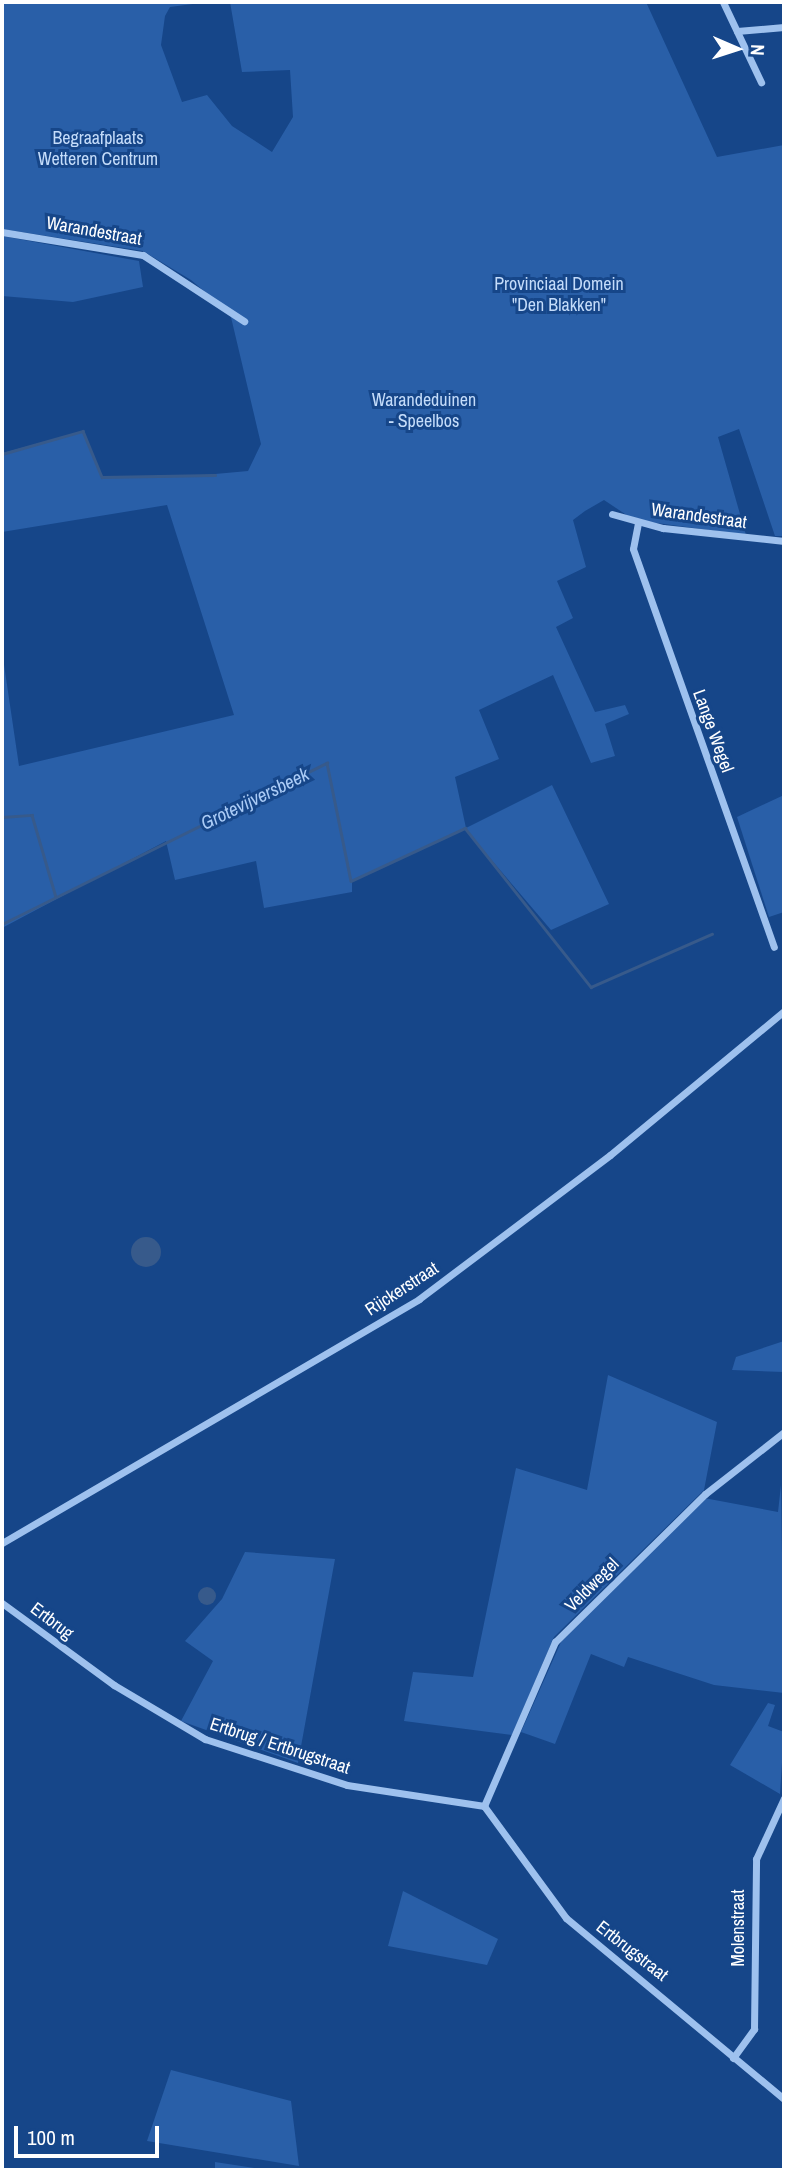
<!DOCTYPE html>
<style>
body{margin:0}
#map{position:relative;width:786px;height:2172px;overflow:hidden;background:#164689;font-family:"Archivo Narrow",sans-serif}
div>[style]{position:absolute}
.green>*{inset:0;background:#295fa8}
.water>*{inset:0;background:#375a8b}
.round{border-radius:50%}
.stream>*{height:2.5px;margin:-1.25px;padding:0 1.25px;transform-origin:1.25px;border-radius:1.25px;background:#375a8b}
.minor>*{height:7px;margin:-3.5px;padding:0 3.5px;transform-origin:3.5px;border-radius:3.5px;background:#9ec1ee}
span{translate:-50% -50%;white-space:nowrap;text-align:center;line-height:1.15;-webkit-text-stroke:6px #164689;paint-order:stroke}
.park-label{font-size:18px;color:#c4dcfa}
.street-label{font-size:18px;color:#fff}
.water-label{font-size:19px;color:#aacbf6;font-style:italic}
.frame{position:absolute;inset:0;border:4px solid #fff;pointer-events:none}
.north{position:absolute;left:702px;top:14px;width:70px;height:70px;-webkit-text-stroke:5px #164689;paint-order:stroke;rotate:93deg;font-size:19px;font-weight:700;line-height:28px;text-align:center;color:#fff}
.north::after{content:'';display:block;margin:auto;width:24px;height:32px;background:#fff;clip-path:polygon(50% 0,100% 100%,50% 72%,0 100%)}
.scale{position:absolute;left:14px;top:2126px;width:145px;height:32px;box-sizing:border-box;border:4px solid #fff;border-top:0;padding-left:9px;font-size:21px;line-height:24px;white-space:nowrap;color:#fff;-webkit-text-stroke:5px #164689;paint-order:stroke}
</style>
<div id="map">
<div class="green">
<div style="clip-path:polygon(2px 2px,208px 2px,170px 7px,165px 16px,161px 45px,182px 102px,207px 95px,232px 126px,272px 152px,293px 117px,290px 70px,242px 72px,230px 2px,646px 2px,717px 157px,784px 145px,784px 536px,775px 536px,739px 429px,718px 437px,746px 535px,634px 520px,604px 500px,585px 511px,573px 520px,586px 567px,557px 581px,573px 618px,556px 627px,595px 712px,625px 705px,629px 714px,605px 724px,615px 756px,591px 763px,553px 675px,479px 710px,499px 759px,455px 777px,466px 828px,552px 785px,609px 904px,551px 930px,465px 829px,352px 881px,352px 892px,264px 908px,256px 861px,175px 880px,166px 841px,2px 928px,2px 651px,19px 766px,234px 715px,167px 505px,2px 532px,2px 447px,3px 453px,83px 431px,102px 477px,182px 477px,248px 471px,261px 444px,230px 313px,191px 280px,143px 251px,2px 229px)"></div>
<div style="clip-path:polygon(2px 236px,139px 261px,143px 287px,73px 302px,2px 296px)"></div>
<div style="clip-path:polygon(784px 795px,784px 912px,769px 917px,737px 817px)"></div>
<div style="clip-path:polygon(784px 1341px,784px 1372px,732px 1370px,736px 1357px)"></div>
<div style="clip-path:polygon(608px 1375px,717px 1422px,704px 1490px,554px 1637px,512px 1735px,404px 1721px,413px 1672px,473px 1677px,516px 1468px,587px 1490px)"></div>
<div style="clip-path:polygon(781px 1485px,784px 1693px,714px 1685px,628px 1657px,624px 1667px,591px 1654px,555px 1744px,521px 1732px,561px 1642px,704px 1498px,778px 1512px)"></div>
<div style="clip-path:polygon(245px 1552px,335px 1559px,298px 1763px,181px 1721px,213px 1661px,185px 1641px,222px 1599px)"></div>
<div style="clip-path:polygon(768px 1703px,775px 1705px,768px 1726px,784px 1732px,780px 1794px,730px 1765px)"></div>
<div style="clip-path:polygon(403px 1891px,498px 1939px,487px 1965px,388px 1946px)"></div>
<div style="clip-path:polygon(171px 2070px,291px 2101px,299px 2166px,147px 2141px)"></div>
<div style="clip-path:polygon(215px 2162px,267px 2170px,215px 2170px)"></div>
</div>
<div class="water">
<div class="round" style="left:131px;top:1237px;width:30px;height:30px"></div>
<div class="round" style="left:198px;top:1587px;width:18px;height:18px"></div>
</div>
<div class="stream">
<div style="left:2px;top:454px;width:84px;rotate:-15.9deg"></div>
<div style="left:83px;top:431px;width:50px;rotate:67.6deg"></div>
<div style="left:102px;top:477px;width:113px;rotate:-1deg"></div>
<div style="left:2px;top:817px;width:30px;rotate:-4deg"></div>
<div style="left:32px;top:815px;width:85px;rotate:73.7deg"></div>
<div style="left:2px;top:924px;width:363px;rotate:-26.4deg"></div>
<div style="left:327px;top:763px;width:120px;rotate:78.5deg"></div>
<div style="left:351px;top:881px;width:126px;rotate:-24.9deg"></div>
<div style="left:465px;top:828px;width:203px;rotate:51.6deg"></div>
<div style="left:591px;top:987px;width:132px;rotate:-23.7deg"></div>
</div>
<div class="minor">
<div style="left:723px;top:2px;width:89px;rotate:64.6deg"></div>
<div style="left:737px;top:31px;width:47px;rotate:-4.9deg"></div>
<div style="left:2px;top:232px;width:143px;rotate:9.3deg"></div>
<div style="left:143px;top:255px;width:121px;rotate:33.2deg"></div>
<div style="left:612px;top:514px;width:53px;rotate:15.4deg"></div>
<div style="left:663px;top:528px;width:122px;rotate:6.1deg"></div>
<div style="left:638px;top:523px;width:26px;rotate:101deg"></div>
<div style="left:633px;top:549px;width:422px;rotate:70.5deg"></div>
<div style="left:2px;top:1543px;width:483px;rotate:-30.3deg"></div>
<div style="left:419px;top:1299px;width:239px;rotate:-37deg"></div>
<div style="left:610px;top:1155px;width:226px;rotate:-39.6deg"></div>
<div style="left:2px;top:1603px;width:139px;rotate:36.2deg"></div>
<div style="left:114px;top:1685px;width:106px;rotate:30.7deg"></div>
<div style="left:205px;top:1739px;width:149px;rotate:17.9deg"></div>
<div style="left:347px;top:1785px;width:139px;rotate:8.7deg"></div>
<div style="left:484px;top:1806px;width:179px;rotate:-66.6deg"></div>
<div style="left:555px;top:1642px;width:211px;rotate:-44.6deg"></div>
<div style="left:705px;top:1494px;width:100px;rotate:-38.1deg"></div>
<div style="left:484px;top:1806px;width:139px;rotate:53.8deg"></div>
<div style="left:566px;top:1918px;width:283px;rotate:39.7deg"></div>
<div style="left:733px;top:2058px;width:36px;rotate:-54deg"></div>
<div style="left:754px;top:2029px;width:170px;rotate:-89.3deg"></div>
<div style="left:756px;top:1859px;width:67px;rotate:-65.3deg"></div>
</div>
<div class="park-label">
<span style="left:98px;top:149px">Begraafplaats<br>Wetteren Centrum</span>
<span style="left:559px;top:295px">Provinciaal Domein<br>"Den Blakken"</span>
<span style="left:424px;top:411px">Warandeduinen<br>- Speelbos</span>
</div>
<div class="street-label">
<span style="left:94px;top:231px;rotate:10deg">Warandestraat</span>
<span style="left:699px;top:516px;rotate:8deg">Warandestraat</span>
<span style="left:713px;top:731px;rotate:70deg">Lange Wegel</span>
<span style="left:402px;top:1289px;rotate:-33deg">Rijckerstraat</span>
<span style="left:592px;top:1585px;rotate:-45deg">Veldwegel</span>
<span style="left:52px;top:1621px;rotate:37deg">Ertbrug</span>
<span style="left:280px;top:1746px;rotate:18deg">Ertbrug / Ertbrugstraat</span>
<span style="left:738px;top:1928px;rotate:-90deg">Molenstraat</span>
<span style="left:632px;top:1951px;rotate:38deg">Ertbrugstraat</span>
</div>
<div class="water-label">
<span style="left:255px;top:799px;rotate:-26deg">Grotevijversbeek</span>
</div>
<div class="frame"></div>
<div class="north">N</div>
<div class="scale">100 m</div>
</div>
